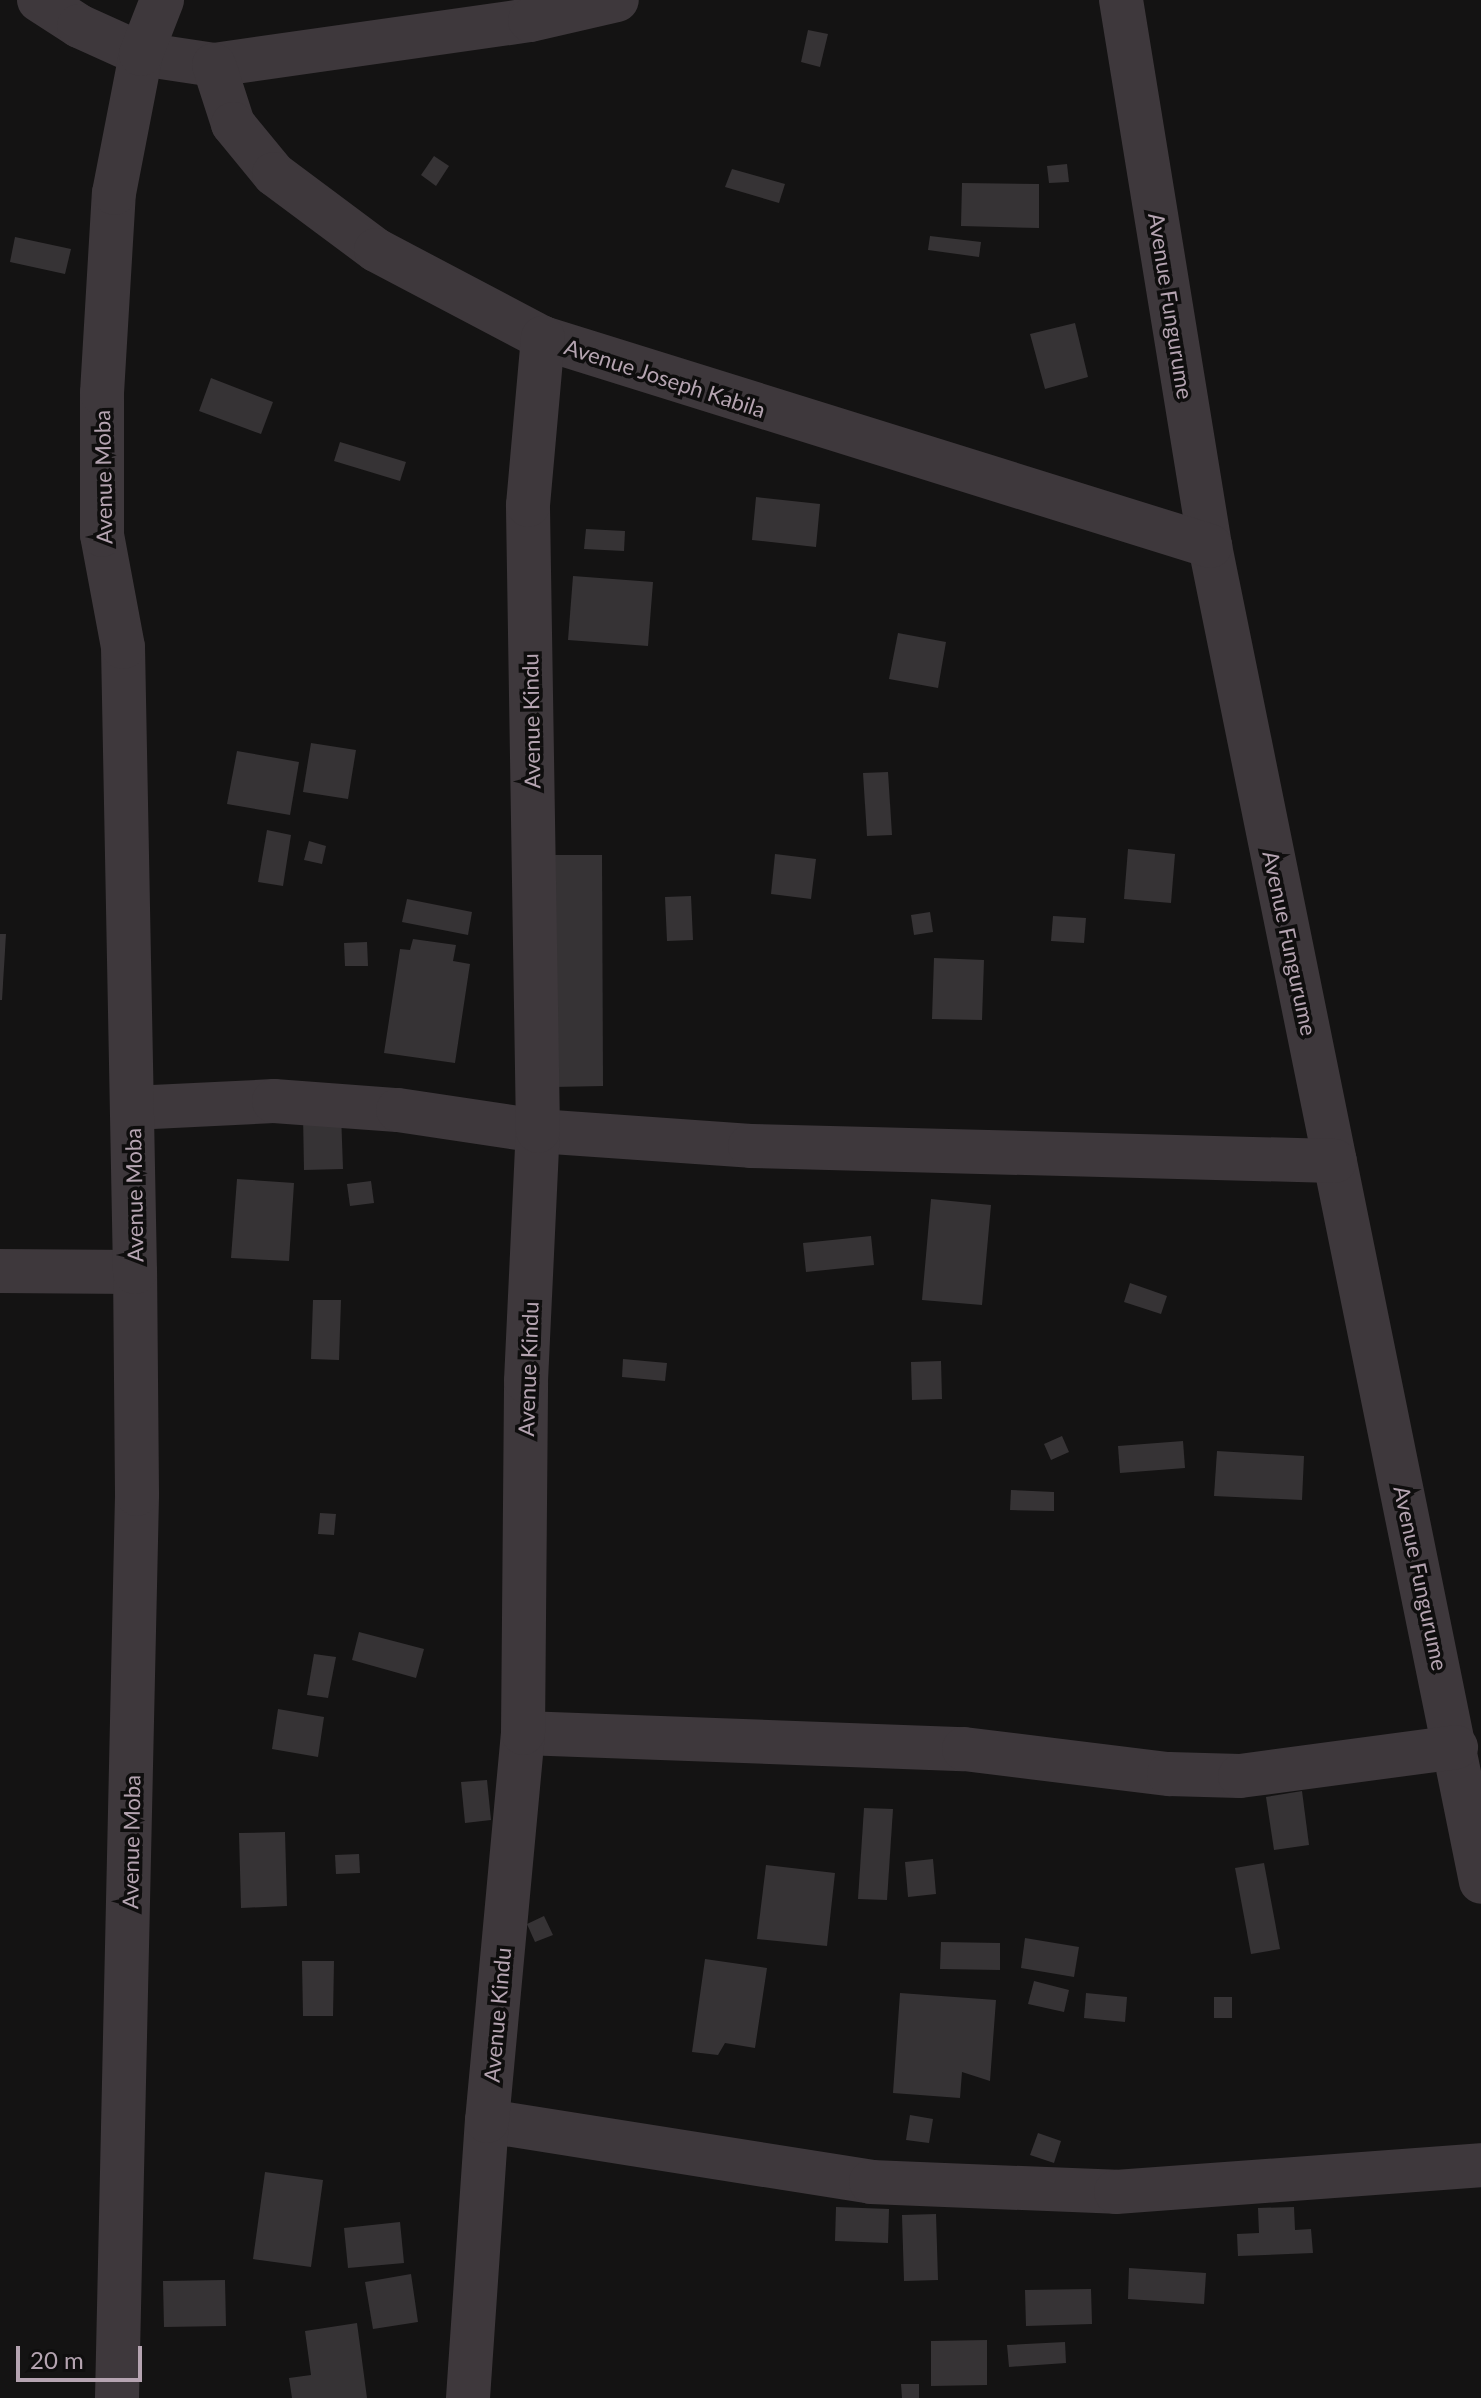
<!DOCTYPE html>
<style>
body{margin:0}
#map{position:relative;width:1481px;height:2398px;overflow:hidden;background:#141313;font-family:Lato,sans-serif}
div>[style]{position:absolute}
.building>*{inset:0;background:#363335}
.minor>*{height:44px;margin:-22px;padding:0 22px;transform-origin:22px;border-radius:22px;background:#3e383c}
span{translate:-50% -50%;white-space:nowrap;text-align:center;line-height:1.15;-webkit-text-stroke:7px #0f0e0e;paint-order:stroke}
.street-label{font-size:22px;color:#b5a4b1}
.scale{position:absolute;left:16px;top:2346px;width:126px;height:36px;box-sizing:border-box;border:4px solid #b5a4b1;border-top:0;padding-left:10px;font-size:24px;line-height:28px;white-space:nowrap;color:#b5a4b1;-webkit-text-stroke:6px #0f0e0e;paint-order:stroke}
</style>
<div id="map">
<div class="building">
<div style="clip-path:polygon(808px 30px,828px 34px,820px 67px,801px 62px)"></div>
<div style="clip-path:polygon(434px 156px,449px 166px,436px 186px,421px 175px)"></div>
<div style="clip-path:polygon(1067px 164px,1069px 182px,1049px 183px,1047px 166px)"></div>
<div style="clip-path:polygon(732px 169px,785px 184px,779px 203px,725px 187px)"></div>
<div style="clip-path:polygon(962px 183px,1039px 184px,1039px 228px,961px 226px)"></div>
<div style="clip-path:polygon(930px 236px,981px 242px,979px 257px,928px 250px)"></div>
<div style="clip-path:polygon(15px 237px,71px 249px,65px 274px,10px 262px)"></div>
<div style="clip-path:polygon(1075px 323px,1088px 377px,1045px 389px,1030px 334px)"></div>
<div style="clip-path:polygon(211px 378px,273px 402px,261px 434px,199px 411px)"></div>
<div style="clip-path:polygon(340px 442px,406px 462px,400px 481px,334px 461px)"></div>
<div style="clip-path:polygon(756px 497px,820px 504px,816px 547px,752px 540px)"></div>
<div style="clip-path:polygon(586px 529px,625px 531px,624px 551px,584px 549px)"></div>
<div style="clip-path:polygon(573px 576px,653px 582px,648px 646px,568px 640px)"></div>
<div style="clip-path:polygon(898px 633px,946px 642px,938px 688px,889px 679px)"></div>
<div style="clip-path:polygon(311px 743px,356px 750px,348px 799px,303px 792px)"></div>
<div style="clip-path:polygon(237px 751px,299px 762px,290px 815px,227px 804px)"></div>
<div style="clip-path:polygon(888px 772px,892px 835px,867px 836px,863px 773px)"></div>
<div style="clip-path:polygon(267px 830px,291px 835px,283px 886px,258px 882px)"></div>
<div style="clip-path:polygon(309px 841px,326px 846px,322px 864px,304px 860px)"></div>
<div style="clip-path:polygon(1128px 849px,1175px 854px,1171px 903px,1124px 899px)"></div>
<div style="clip-path:polygon(775px 854px,816px 859px,811px 899px,771px 894px)"></div>
<div style="clip-path:polygon(552px 855px,602px 855px,603px 1086px,553px 1087px)"></div>
<div style="clip-path:polygon(691px 896px,693px 940px,667px 941px,665px 897px)"></div>
<div style="clip-path:polygon(407px 899px,472px 912px,468px 935px,402px 922px)"></div>
<div style="clip-path:polygon(930px 912px,933px 932px,914px 935px,911px 915px)"></div>
<div style="clip-path:polygon(1053px 916px,1086px 918px,1084px 943px,1051px 941px)"></div>
<div style="clip-path:polygon(0 934px,6px 934px,2px 1000px,0 1000px)"></div>
<div style="clip-path:polygon(413px 939px,456px 945px,453px 961px,470px 964px,455px 1063px,384px 1053px,400px 949px,410px 950px)"></div>
<div style="clip-path:polygon(367px 942px,368px 966px,345px 966px,344px 943px)"></div>
<div style="clip-path:polygon(934px 958px,984px 960px,982px 1020px,932px 1019px)"></div>
<div style="clip-path:polygon(341px 1113px,343px 1169px,304px 1170px,303px 1114px)"></div>
<div style="clip-path:polygon(237px 1179px,294px 1183px,289px 1261px,231px 1258px)"></div>
<div style="clip-path:polygon(371px 1181px,374px 1203px,350px 1206px,347px 1184px)"></div>
<div style="clip-path:polygon(931px 1199px,991px 1205px,982px 1305px,922px 1300px)"></div>
<div style="clip-path:polygon(871px 1236px,874px 1265px,806px 1272px,803px 1243px)"></div>
<div style="clip-path:polygon(1130px 1283px,1167px 1296px,1161px 1314px,1124px 1302px)"></div>
<div style="clip-path:polygon(313px 1300px,341px 1300px,339px 1360px,311px 1359px)"></div>
<div style="clip-path:polygon(623px 1359px,667px 1363px,665px 1381px,622px 1377px)"></div>
<div style="clip-path:polygon(941px 1361px,942px 1399px,912px 1400px,911px 1362px)"></div>
<div style="clip-path:polygon(1062px 1436px,1069px 1452px,1051px 1460px,1044px 1444px)"></div>
<div style="clip-path:polygon(1183px 1441px,1185px 1468px,1120px 1473px,1118px 1446px)"></div>
<div style="clip-path:polygon(1217px 1451px,1304px 1456px,1302px 1500px,1214px 1496px)"></div>
<div style="clip-path:polygon(1011px 1490px,1054px 1492px,1054px 1511px,1010px 1510px)"></div>
<div style="clip-path:polygon(320px 1513px,336px 1514px,334px 1535px,318px 1534px)"></div>
<div style="clip-path:polygon(359px 1632px,424px 1649px,416px 1678px,352px 1660px)"></div>
<div style="clip-path:polygon(314px 1654px,336px 1657px,328px 1698px,307px 1695px)"></div>
<div style="clip-path:polygon(278px 1709px,324px 1717px,318px 1757px,272px 1749px)"></div>
<div style="clip-path:polygon(487px 1780px,491px 1820px,465px 1823px,461px 1782px)"></div>
<div style="clip-path:polygon(1302px 1791px,1309px 1845px,1274px 1850px,1266px 1797px)"></div>
<div style="clip-path:polygon(864px 1808px,893px 1809px,887px 1900px,858px 1899px)"></div>
<div style="clip-path:polygon(285px 1832px,287px 1906px,241px 1908px,239px 1833px)"></div>
<div style="clip-path:polygon(359px 1854px,360px 1873px,336px 1874px,335px 1855px)"></div>
<div style="clip-path:polygon(933px 1859px,936px 1894px,908px 1897px,905px 1862px)"></div>
<div style="clip-path:polygon(1264px 1863px,1280px 1949px,1251px 1954px,1235px 1868px)"></div>
<div style="clip-path:polygon(766px 1865px,835px 1873px,827px 1946px,757px 1939px)"></div>
<div style="clip-path:polygon(544px 1916px,553px 1935px,535px 1942px,527px 1924px)"></div>
<div style="clip-path:polygon(1025px 1938px,1079px 1947px,1074px 1977px,1021px 1968px)"></div>
<div style="clip-path:polygon(941px 1942px,1000px 1943px,1000px 1970px,940px 1969px)"></div>
<div style="clip-path:polygon(705px 1959px,767px 1968px,755px 2048px,725px 2043px,718px 2055px,692px 2052px)"></div>
<div style="clip-path:polygon(302px 1961px,334px 1961px,333px 2016px,303px 2016px)"></div>
<div style="clip-path:polygon(1034px 1981px,1069px 1990px,1064px 2012px,1028px 2004px)"></div>
<div style="clip-path:polygon(900px 1993px,996px 2000px,990px 2081px,962px 2072px,960px 2098px,893px 2093px)"></div>
<div style="clip-path:polygon(1086px 1993px,1127px 1997px,1125px 2022px,1084px 2018px)"></div>
<div style="clip-path:polygon(1214px 1997px,1232px 1997px,1232px 2018px,1214px 2018px)"></div>
<div style="clip-path:polygon(910px 2115px,933px 2119px,929px 2143px,906px 2140px)"></div>
<div style="clip-path:polygon(1038px 2133px,1061px 2141px,1054px 2163px,1030px 2155px)"></div>
<div style="clip-path:polygon(265px 2172px,323px 2180px,311px 2267px,253px 2259px)"></div>
<div style="clip-path:polygon(836px 2207px,889px 2209px,888px 2243px,835px 2241px)"></div>
<div style="clip-path:polygon(1294px 2207px,1295px 2230px,1311px 2229px,1313px 2253px,1238px 2256px,1237px 2234px,1259px 2233px,1258px 2208px)"></div>
<div style="clip-path:polygon(936px 2214px,938px 2280px,904px 2281px,902px 2215px)"></div>
<div style="clip-path:polygon(400px 2222px,404px 2263px,348px 2268px,344px 2228px)"></div>
<div style="clip-path:polygon(1129px 2268px,1206px 2273px,1204px 2304px,1128px 2299px)"></div>
<div style="clip-path:polygon(411px 2274px,418px 2322px,373px 2329px,365px 2282px)"></div>
<div style="clip-path:polygon(225px 2280px,226px 2326px,164px 2327px,163px 2281px)"></div>
<div style="clip-path:polygon(1091px 2289px,1092px 2324px,1026px 2326px,1025px 2290px)"></div>
<div style="clip-path:polygon(357px 2323px,367px 2398px,292px 2398px,289px 2378px,311px 2375px,305px 2331px)"></div>
<div style="clip-path:polygon(987px 2340px,987px 2385px,931px 2386px,931px 2341px)"></div>
<div style="clip-path:polygon(1065px 2342px,1066px 2363px,1009px 2367px,1007px 2345px)"></div>
<div style="clip-path:polygon(901px 2384px,919px 2384px,919px 2398px,902px 2398px)"></div>
</div>
<div class="minor">
<div style="left:39px;top:0;width:48px;rotate:33deg"></div>
<div style="left:79px;top:26px;width:68px;rotate:24.3deg"></div>
<div style="left:141px;top:54px;width:74px;rotate:8.6deg"></div>
<div style="left:214px;top:65px;width:319px;rotate:-8.1deg"></div>
<div style="left:530px;top:20px;width:89px;rotate:-12.9deg"></div>
<div style="left:1121px;top:0;width:553px;rotate:80.74deg"></div>
<div style="left:1210px;top:546px;width:1363px;rotate:78.53deg"></div>
<div style="left:214px;top:65px;width:62px;rotate:72.1deg"></div>
<div style="left:233px;top:124px;width:65px;rotate:50.6deg"></div>
<div style="left:274px;top:174px;width:127px;rotate:36.7deg"></div>
<div style="left:376px;top:250px;width:189px;rotate:27.8deg"></div>
<div style="left:543px;top:338px;width:699px;rotate:17.32deg"></div>
<div style="left:132px;top:1108px;width:142px;rotate:-2.8deg"></div>
<div style="left:274px;top:1101px;width:124px;rotate:4.2deg"></div>
<div style="left:398px;top:1110px;width:142px;rotate:8.5deg"></div>
<div style="left:538px;top:1131px;width:213px;rotate:4deg"></div>
<div style="left:750px;top:1146px;width:585px;rotate:1.47deg"></div>
<div style="left:0;top:1271px;width:135px;rotate:0.4deg"></div>
<div style="left:523px;top:1733px;width:441px;rotate:2.1deg"></div>
<div style="left:964px;top:1749px;width:207px;rotate:7deg"></div>
<div style="left:1169px;top:1774px;width:71px;rotate:1.6deg"></div>
<div style="left:1240px;top:1776px;width:218px;rotate:-7.6deg"></div>
<div style="left:487px;top:2121px;width:389px;rotate:9deg"></div>
<div style="left:871px;top:2182px;width:245px;rotate:2.3deg"></div>
<div style="left:1116px;top:2192px;width:366px;rotate:-4.2deg"></div>
<div style="left:117px;top:2398px;width:904px;rotate:-88.73deg"></div>
<div style="left:137px;top:1494px;width:222px;rotate:-90.5deg"></div>
<div style="left:135px;top:1272px;width:625px;rotate:-91.1deg"></div>
<div style="left:123px;top:647px;width:114px;rotate:-100.6deg"></div>
<div style="left:102px;top:535px;width:142px;rotate:-90deg"></div>
<div style="left:102px;top:393px;width:200px;rotate:-86.6deg"></div>
<div style="left:114px;top:193px;width:142px;rotate:-79deg"></div>
<div style="left:141px;top:54px;width:58px;rotate:-68.7deg"></div>
<div style="left:468px;top:2398px;width:278px;rotate:-86.1deg"></div>
<div style="left:487px;top:2121px;width:390px;rotate:-84.7deg"></div>
<div style="left:523px;top:1733px;width:352px;rotate:-89.5deg"></div>
<div style="left:526px;top:1381px;width:250px;rotate:-87.3deg"></div>
<div style="left:538px;top:1131px;width:626px;rotate:-90.92deg"></div>
<div style="left:528px;top:505px;width:168px;rotate:-84.9deg"></div>
</div>
<div class="street-label">
<span style="left:1171px;top:306px;rotate:81deg">Avenue Fungurume</span>
<span style="left:665px;top:378px;rotate:18deg">Avenue Joseph Kabila</span>
<span style="left:103px;top:477px;rotate:-91deg">Avenue Moba</span>
<span style="left:531px;top:721px;rotate:-91deg">Avenue Kindu</span>
<span style="left:1290px;top:943px;rotate:78deg">Avenue Fungurume</span>
<span style="left:134px;top:1195px;rotate:-91deg">Avenue Moba</span>
<span style="left:528px;top:1369px;rotate:-88deg">Avenue Kindu</span>
<span style="left:1421px;top:1578px;rotate:78deg">Avenue Fungurume</span>
<span style="left:131px;top:1842px;rotate:-89deg">Avenue Moba</span>
<span style="left:497px;top:2015px;rotate:-85deg">Avenue Kindu</span>
</div>
<div class="scale">20 m</div>
</div>
